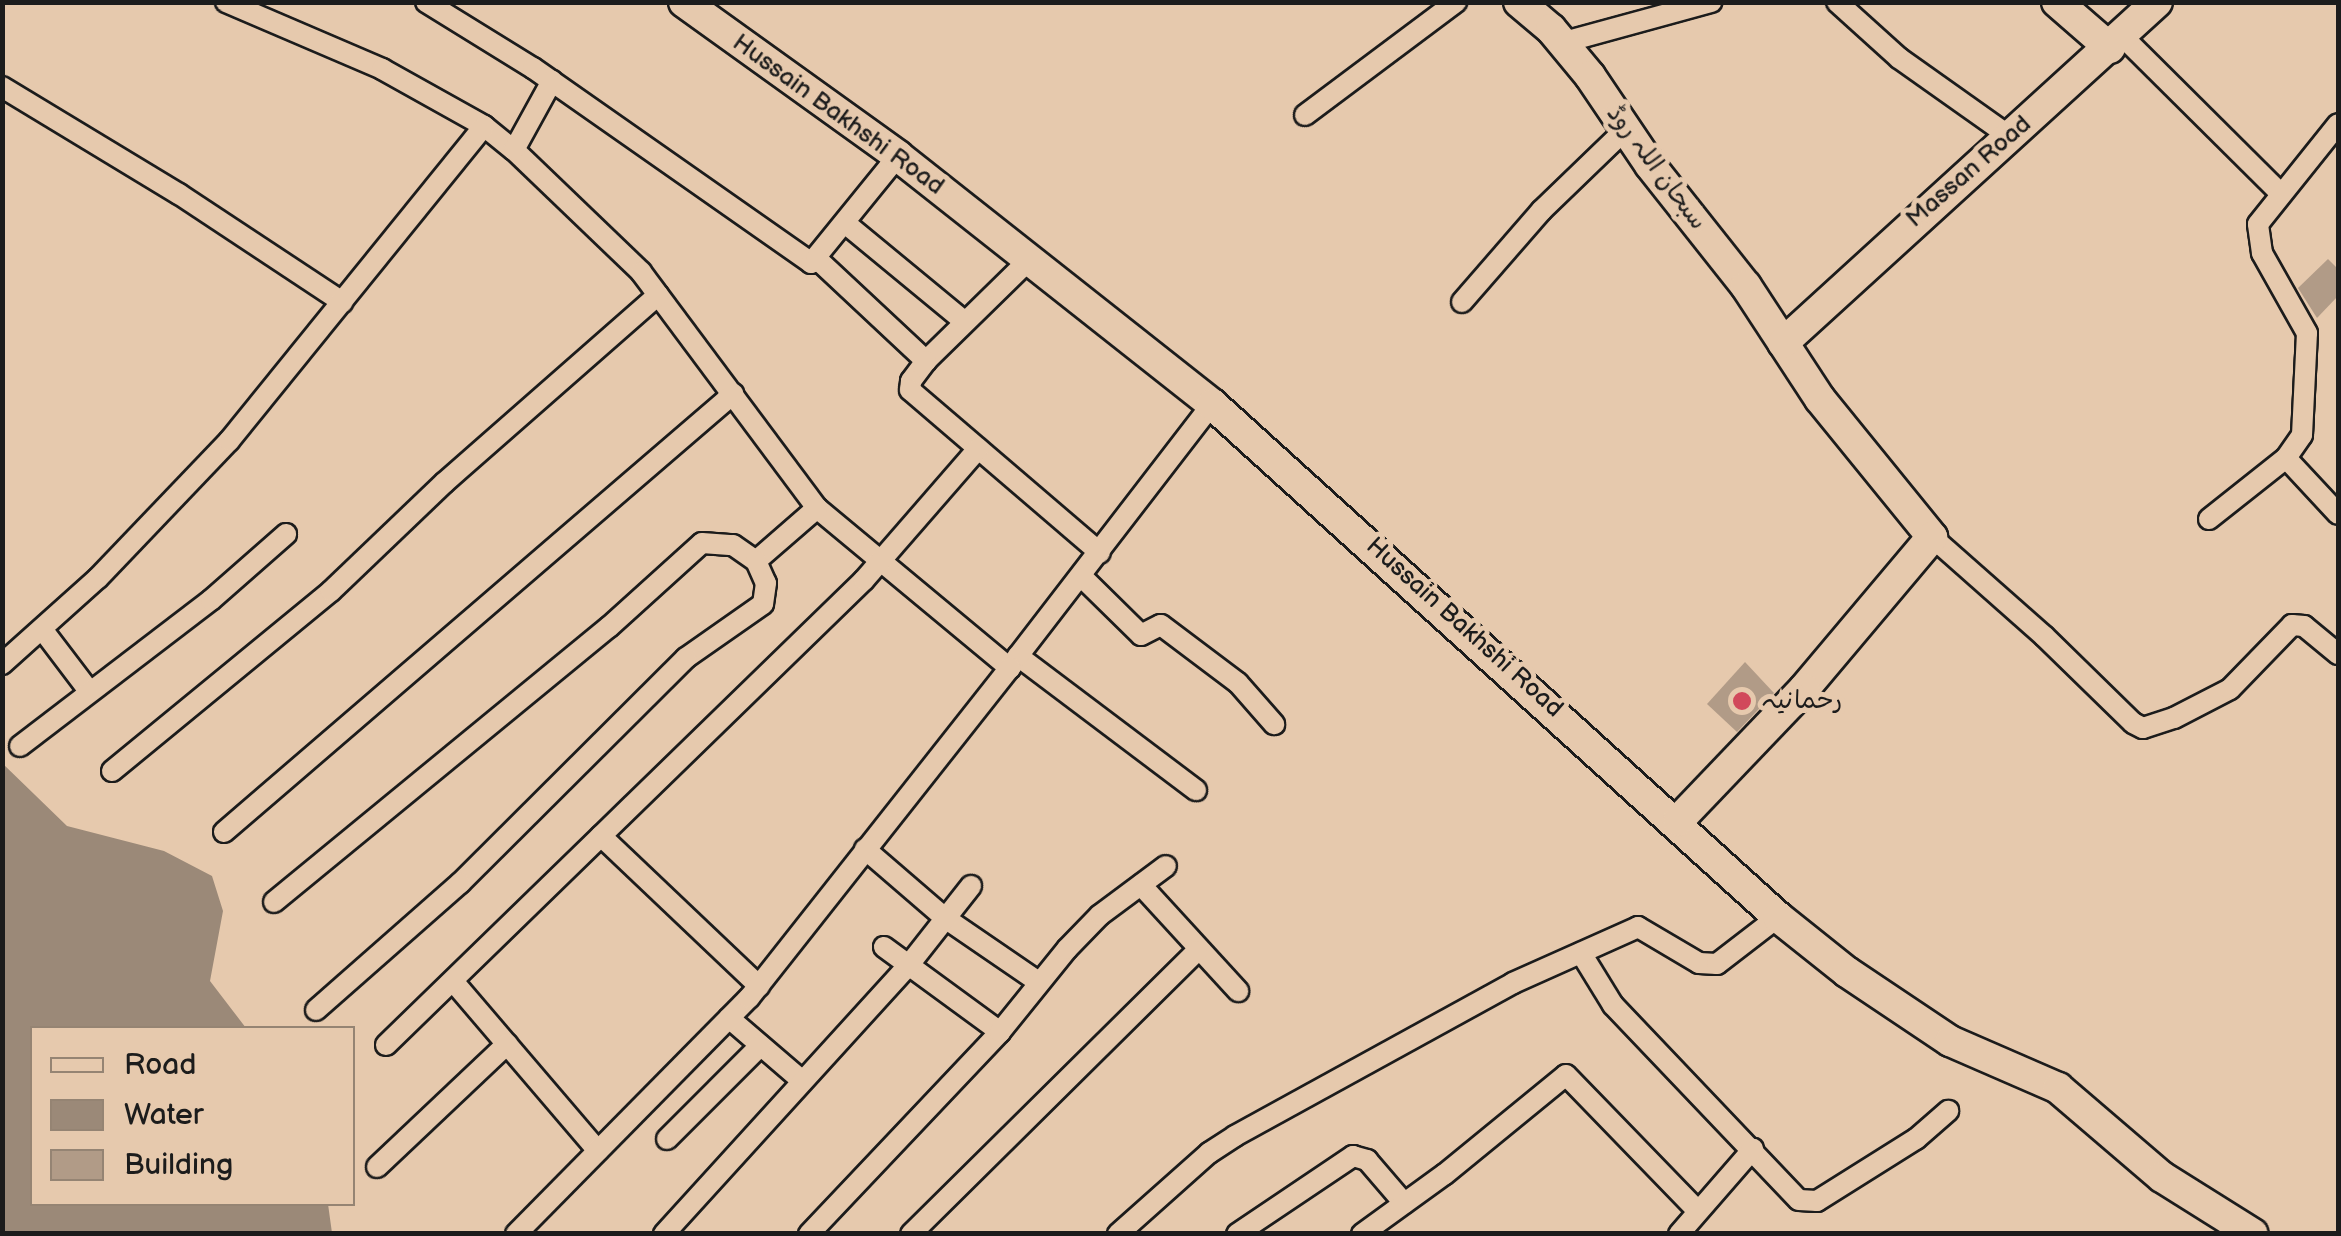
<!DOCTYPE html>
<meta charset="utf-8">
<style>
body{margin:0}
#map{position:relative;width:2341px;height:1236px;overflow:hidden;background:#e6c9ad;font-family:"Balsamiq Sans","Playpen Sans Arabic",sans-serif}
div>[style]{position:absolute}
.water>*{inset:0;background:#9b8978}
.building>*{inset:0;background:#b19b87}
.roads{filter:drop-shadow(2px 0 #1c1c1c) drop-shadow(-2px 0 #1c1c1c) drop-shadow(0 2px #1c1c1c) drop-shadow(0 -2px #1c1c1c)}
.street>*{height:20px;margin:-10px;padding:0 10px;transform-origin:10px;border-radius:10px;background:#e6c9ad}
.secondary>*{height:30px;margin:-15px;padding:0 15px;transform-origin:15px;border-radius:15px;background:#e6c9ad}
.dots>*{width:28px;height:28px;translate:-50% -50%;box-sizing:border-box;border:5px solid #e6c9ad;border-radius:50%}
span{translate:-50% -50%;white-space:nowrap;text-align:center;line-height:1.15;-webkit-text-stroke:10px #e6c9ad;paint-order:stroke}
.street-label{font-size:25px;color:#1c1c1c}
.poi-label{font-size:25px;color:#1c1c1c}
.left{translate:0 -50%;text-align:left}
.frame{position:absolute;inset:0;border:5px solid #1c1c1c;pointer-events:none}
.legend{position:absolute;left:30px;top:1026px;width:325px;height:180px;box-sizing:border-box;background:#e6c9ad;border:2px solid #958473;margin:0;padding:12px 18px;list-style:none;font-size:30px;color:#1c1c1c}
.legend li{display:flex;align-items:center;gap:20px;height:50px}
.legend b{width:50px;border:2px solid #958473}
</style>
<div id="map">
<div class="water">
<div style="clip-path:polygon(2px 763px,67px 826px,164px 851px,212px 876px,223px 911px,210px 981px,246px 1028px,32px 1028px,32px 1204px,328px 1204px,332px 1233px,3px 1233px)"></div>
</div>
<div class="building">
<div style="clip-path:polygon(2328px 259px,2338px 269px,2338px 296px,2317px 318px,2298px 288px)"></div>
<div style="clip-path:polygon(1745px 662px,1774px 693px,1737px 732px,1707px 704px)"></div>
</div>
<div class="roads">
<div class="street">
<div style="left:226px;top:2px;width:170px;rotate:23.2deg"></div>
<div style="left:382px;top:69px;width:117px;rotate:29.2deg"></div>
<div style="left:484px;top:126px;width:38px;rotate:39deg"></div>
<div style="left:514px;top:150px;width:176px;rotate:43.8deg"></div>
<div style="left:641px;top:272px;width:294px;rotate:53.3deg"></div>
<div style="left:817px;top:508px;width:251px;rotate:39.7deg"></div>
<div style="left:1010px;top:668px;width:14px;rotate:-56deg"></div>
<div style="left:1018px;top:656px;width:223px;rotate:37deg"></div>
<div style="left:426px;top:2px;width:126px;rotate:31.7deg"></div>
<div style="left:533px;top:68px;width:340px;rotate:35deg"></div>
<div style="left:811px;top:263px;width:138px;rotate:-50.9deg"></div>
<div style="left:1837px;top:2px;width:84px;rotate:42.1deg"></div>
<div style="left:1899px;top:58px;width:135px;rotate:35.3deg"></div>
<div style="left:2122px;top:36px;width:221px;rotate:44.8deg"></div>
<div style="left:1561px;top:43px;width:156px;rotate:-15.3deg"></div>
<div style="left:2px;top:87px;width:207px;rotate:31.2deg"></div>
<div style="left:179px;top:194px;width:196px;rotate:33.5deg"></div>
<div style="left:1305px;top:115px;width:189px;rotate:-36.8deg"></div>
<div style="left:514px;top:150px;width:79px;rotate:-61.2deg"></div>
<div style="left:845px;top:223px;width:154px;rotate:39.5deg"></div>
<div style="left:816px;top:258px;width:151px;rotate:43.1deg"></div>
<div style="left:1031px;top:258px;width:147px;rotate:135.6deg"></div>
<div style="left:926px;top:361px;width:25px;rotate:127deg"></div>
<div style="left:911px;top:381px;width:9px;rotate:96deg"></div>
<div style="left:910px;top:390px;width:250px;rotate:40.6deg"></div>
<div style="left:1462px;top:302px;width:121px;rotate:-49deg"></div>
<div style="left:1541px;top:211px;width:117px;rotate:-44deg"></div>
<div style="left:2286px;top:458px;width:28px;rotate:-55deg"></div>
<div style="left:2302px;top:435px;width:102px;rotate:-87.2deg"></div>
<div style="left:2307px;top:333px;width:92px;rotate:-119.4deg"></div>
<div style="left:2262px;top:253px;width:29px;rotate:-98deg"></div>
<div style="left:2258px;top:224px;width:128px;rotate:-51.3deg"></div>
<div style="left:2209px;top:519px;width:98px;rotate:-38.4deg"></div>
<div style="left:2286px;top:458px;width:76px;rotate:47.1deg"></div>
<div style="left:1932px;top:537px;width:149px;rotate:41.5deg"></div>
<div style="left:2044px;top:636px;width:124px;rotate:44.3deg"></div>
<div style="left:2133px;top:723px;width:11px;rotate:27deg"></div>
<div style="left:2143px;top:728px;width:33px;rotate:-18deg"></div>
<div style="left:2174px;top:718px;width:63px;rotate:-27.4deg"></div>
<div style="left:2230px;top:689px;width:89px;rotate:-45.9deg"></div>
<div style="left:2292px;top:625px;width:12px;rotate:5deg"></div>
<div style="left:2304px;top:626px;width:44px;rotate:39.5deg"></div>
<div style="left:756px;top:561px;width:81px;rotate:-41deg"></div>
<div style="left:1081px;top:576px;width:84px;rotate:44.5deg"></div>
<div style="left:1141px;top:635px;width:22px;rotate:-27deg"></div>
<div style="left:1161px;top:625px;width:96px;rotate:37deg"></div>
<div style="left:1238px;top:683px;width:55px;rotate:48.7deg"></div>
<div style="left:42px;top:629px;width:78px;rotate:52.8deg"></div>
<div style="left:1018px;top:656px;width:318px;rotate:-52.4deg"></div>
<div style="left:2px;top:664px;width:129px;rotate:-41.9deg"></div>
<div style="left:98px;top:578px;width:190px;rotate:-46.3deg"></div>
<div style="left:229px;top:441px;width:405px;rotate:-51deg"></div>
<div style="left:20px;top:746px;width:240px;rotate:-37.4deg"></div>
<div style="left:211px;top:600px;width:100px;rotate:-41.3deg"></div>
<div style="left:112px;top:771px;width:283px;rotate:-39.4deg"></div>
<div style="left:331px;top:591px;width:156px;rotate:-43.7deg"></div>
<div style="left:444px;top:483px;width:285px;rotate:-41.3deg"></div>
<div style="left:224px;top:832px;width:672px;rotate:-40.71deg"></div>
<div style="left:601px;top:836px;width:218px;rotate:43.5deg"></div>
<div style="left:865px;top:849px;width:106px;rotate:40.8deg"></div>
<div style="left:945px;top:918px;width:112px;rotate:34.4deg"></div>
<div style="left:1141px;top:885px;width:144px;rotate:47.5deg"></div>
<div style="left:274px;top:902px;width:433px;rotate:-39.4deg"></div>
<div style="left:609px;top:627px;width:125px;rotate:-42.1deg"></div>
<div style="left:702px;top:543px;width:31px;rotate:4deg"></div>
<div style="left:733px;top:545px;width:28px;rotate:35deg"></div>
<div style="left:756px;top:561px;width:24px;rotate:66deg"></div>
<div style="left:766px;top:583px;width:21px;rotate:98deg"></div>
<div style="left:763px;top:604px;width:94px;rotate:145deg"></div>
<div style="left:686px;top:658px;width:319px;rotate:135.1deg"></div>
<div style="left:460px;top:883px;width:192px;rotate:138.6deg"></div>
<div style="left:884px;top:947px;width:144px;rotate:36.2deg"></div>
<div style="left:1581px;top:953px;width:61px;rotate:58.4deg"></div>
<div style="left:1613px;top:1005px;width:269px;rotate:46.4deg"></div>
<div style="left:1799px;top:1200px;width:18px;rotate:3deg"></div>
<div style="left:1817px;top:1201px;width:117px;rotate:-32.1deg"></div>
<div style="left:1916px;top:1139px;width:43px;rotate:-41.2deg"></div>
<div style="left:453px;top:981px;width:223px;rotate:49.5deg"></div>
<div style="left:729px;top:1018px;width:95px;rotate:40.7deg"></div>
<div style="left:386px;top:1045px;width:667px;rotate:-44.21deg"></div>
<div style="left:864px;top:580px;width:174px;rotate:-49deg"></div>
<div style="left:667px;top:1139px;width:132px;rotate:-45deg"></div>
<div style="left:377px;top:1167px;width:179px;rotate:-43.4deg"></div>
<div style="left:516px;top:1234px;width:332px;rotate:-45.4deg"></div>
<div style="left:749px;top:998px;width:421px;rotate:-51.7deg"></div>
<div style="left:664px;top:1234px;width:362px;rotate:-47.7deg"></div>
<div style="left:908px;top:966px;width:102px;rotate:-51.8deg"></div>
<div style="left:809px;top:1234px;width:278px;rotate:-46.6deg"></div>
<div style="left:1000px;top:1032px;width:107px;rotate:-51.1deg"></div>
<div style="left:1067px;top:949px;width:47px;rotate:-45.9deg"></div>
<div style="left:1100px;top:915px;width:82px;rotate:-36.6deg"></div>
<div style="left:911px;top:1234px;width:402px;rotate:-44.7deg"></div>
<div style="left:1118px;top:1234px;width:122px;rotate:-41.7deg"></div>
<div style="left:1209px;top:1153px;width:31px;rotate:-33deg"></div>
<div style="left:1235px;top:1136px;width:317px;rotate:-28.8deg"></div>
<div style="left:1513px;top:983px;width:137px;rotate:-24.1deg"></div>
<div style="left:1638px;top:927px;width:71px;rotate:30.5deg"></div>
<div style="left:1699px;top:963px;width:18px;rotate:3deg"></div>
<div style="left:1717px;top:964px;width:77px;rotate:-37.6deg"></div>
<div style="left:1237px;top:1234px;width:140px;rotate:-33.9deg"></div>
<div style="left:1353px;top:1156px;width:15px;rotate:16deg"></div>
<div style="left:1367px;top:1160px;width:57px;rotate:49.3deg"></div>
<div style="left:1362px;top:1234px;width:102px;rotate:-35.9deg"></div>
<div style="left:1445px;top:1174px;width:156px;rotate:-39.3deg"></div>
<div style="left:1566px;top:1075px;width:188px;rotate:45.9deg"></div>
<div style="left:1679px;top:1234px;width:113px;rotate:-49deg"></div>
</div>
<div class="secondary">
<div style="left:684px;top:2px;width:264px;rotate:35.7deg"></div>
<div style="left:898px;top:156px;width:400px;rotate:38.3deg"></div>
<div style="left:1212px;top:404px;width:764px;rotate:42.19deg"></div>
<div style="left:1778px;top:917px;width:88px;rotate:38.6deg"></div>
<div style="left:1847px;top:972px;width:124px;rotate:33.8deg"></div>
<div style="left:1950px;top:1041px;width:118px;rotate:23.5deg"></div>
<div style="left:2058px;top:1088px;width:137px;rotate:40.6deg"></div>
<div style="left:2162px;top:1177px;width:107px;rotate:32.1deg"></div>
<div style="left:1519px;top:2px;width:42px;rotate:40.2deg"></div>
<div style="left:1551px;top:29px;width:61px;rotate:50.3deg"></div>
<div style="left:1590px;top:76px;width:107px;rotate:56deg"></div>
<div style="left:1650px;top:165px;width:154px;rotate:51.6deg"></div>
<div style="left:1746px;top:286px;width:135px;rotate:56.8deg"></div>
<div style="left:1820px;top:399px;width:178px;rotate:50.9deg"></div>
<div style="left:1932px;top:537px;width:199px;rotate:130.1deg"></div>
<div style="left:1804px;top:689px;width:182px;rotate:133.7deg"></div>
<div style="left:2057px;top:2px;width:70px;rotate:41deg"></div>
<div style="left:1783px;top:343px;width:506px;rotate:-42.36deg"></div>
</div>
</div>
<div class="dots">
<div style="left:1742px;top:701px;background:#d1495b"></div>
</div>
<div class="street-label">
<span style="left:838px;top:115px;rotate:36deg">Hussain Bakhshi Road</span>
<span style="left:1656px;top:168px;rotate:53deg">سبحان اللہ روڈ</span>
<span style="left:1969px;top:172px;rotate:-41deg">Massan Road</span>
<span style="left:1464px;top:628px;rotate:42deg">Hussain Bakhshi Road</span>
</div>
<div class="poi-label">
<span class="left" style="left:1762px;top:701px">رحمانیہ</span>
</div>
<div class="frame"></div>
<ul class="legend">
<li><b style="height:12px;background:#e6c9ad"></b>Road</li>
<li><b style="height:28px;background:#9b8978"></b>Water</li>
<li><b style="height:28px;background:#b19b87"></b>Building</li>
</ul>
</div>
